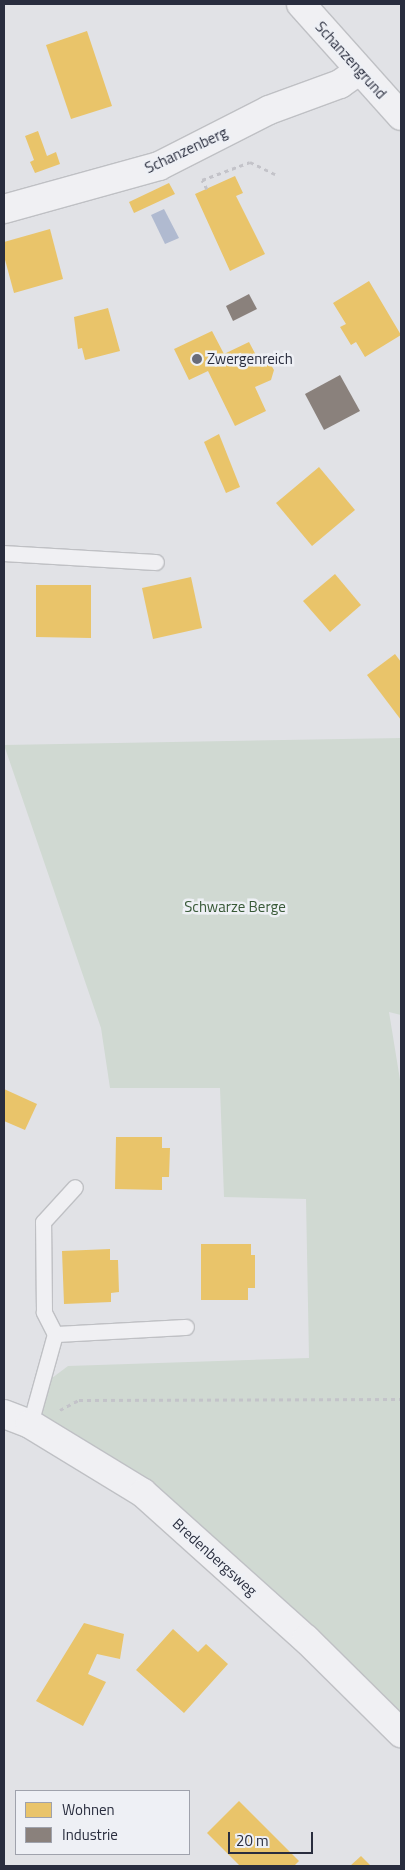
<!DOCTYPE html>
<style>
body{margin:0}
#map{position:relative;width:405px;height:1870px;overflow:hidden;background:#e1e2e6;font-family:"Titillium Web",sans-serif}
div>[style]{position:absolute}
.green>*{inset:0;background:#d0d9d2}
.water>*{inset:0;background:#b0bad0}
.homes>*{inset:0;background:#e9c46a}
.industry>*{inset:0;background:#8a817c}
.path>*{height:3px;margin-top:-1.5px;transform-origin:0;background:repeating-linear-gradient(90deg,#c3c3c9 0 4px,transparent 0 8px)}
.roads{filter:drop-shadow(1px 0 #bfc0c4) drop-shadow(-1px 0 #bfc0c4) drop-shadow(0 1px #bfc0c4) drop-shadow(0 -1px #bfc0c4)}
.lane>*{height:15px;margin:-7.5px;padding:0 7.5px;transform-origin:7.5px;border-radius:7.5px;background:#f0f0f3}
.street>*{height:28px;margin:-14px;padding:0 14px;transform-origin:14px;border-radius:14px;background:#f0f0f3}
.dots>*{width:14px;height:14px;translate:-50% -50%;box-sizing:border-box;border:2px solid #eef0f5;border-radius:50%}
span{translate:-50% -50%;white-space:nowrap;text-align:center;line-height:1.15;-webkit-text-stroke:5px #eef0f5;paint-order:stroke}
.street-label{font-size:15px;color:#292d3e}
.poi-label{font-size:15px;color:#292d3e}
.left{translate:0 -50%;text-align:left}
.park-label{font-size:15px;color:#385937}
.frame{position:absolute;inset:0;border:5px solid #292d3e;pointer-events:none}
.legend{position:absolute;left:15px;top:1790px;width:175px;height:65px;box-sizing:border-box;background:#eef0f5;border:1px solid #9fa2ac;margin:0;padding:6px 9px;list-style:none;font-size:15px;color:#292d3e}
.legend li{display:flex;align-items:center;gap:10px;height:25px}
.legend b{width:25px;border:1px solid #9fa2ac}
.scale{position:absolute;left:228px;top:1832px;width:85px;height:22px;box-sizing:border-box;border:2px solid #292d3e;border-top:0;padding-left:6px;font-size:15px;line-height:18px;white-space:nowrap;color:#292d3e;-webkit-text-stroke:4px #eef0f5;paint-order:stroke}
</style>
<div id="map">
<div class="green">
<div style="clip-path:polygon(401px 738px,401px 1015px,389px 1012px,401px 1086px,401px 1748px,143px 1493px,30px 1424px,40px 1387px,68px 1366px,309px 1358px,306px 1199px,224px 1197px,220px 1088px,110px 1088px,101px 1028px,4px 745px)"></div>
</div>
<div class="water">
<div style="clip-path:polygon(164px 209px,179px 238px,165px 244px,151px 215px)"></div>
</div>
<div class="homes">
<div style="clip-path:polygon(87px 31px,112px 106px,71px 119px,46px 45px)"></div>
<div style="clip-path:polygon(38px 131px,47px 156px,56px 152px,60px 164px,35px 173px,30px 162px,34px 160px,25px 136px)"></div>
<div style="clip-path:polygon(235px 176px,243px 193px,236px 196px,265px 254px,230px 271px,195px 194px)"></div>
<div style="clip-path:polygon(169px 183px,175px 194px,134px 213px,129px 202px)"></div>
<div style="clip-path:polygon(50px 229px,63px 279px,14px 293px,4px 256px,4px 242px)"></div>
<div style="clip-path:polygon(369px 281px,401px 335px,365px 357px,356px 342px,351px 345px,340px 327px,346px 324px,333px 303px)"></div>
<div style="clip-path:polygon(108px 308px,120px 351px,85px 360px,82px 348px,78px 349px,74px 317px)"></div>
<div style="clip-path:polygon(212px 331px,224px 354px,249px 342px,259px 361px,268px 360px,274px 370px,271px 380px,255px 387px,266px 411px,235px 426px,208px 371px,189px 380px,174px 349px)"></div>
<div style="clip-path:polygon(219px 434px,240px 487px,226px 493px,204px 442px)"></div>
<div style="clip-path:polygon(319px 467px,355px 510px,312px 546px,276px 503px)"></div>
<div style="clip-path:polygon(335px 574px,361px 605px,330px 632px,303px 601px)"></div>
<div style="clip-path:polygon(191px 577px,202px 628px,153px 639px,142px 588px)"></div>
<div style="clip-path:polygon(36px 585px,91px 585px,91px 638px,36px 637px)"></div>
<div style="clip-path:polygon(395px 654px,401px 662px,401px 720px,367px 675px)"></div>
<div style="clip-path:polygon(4px 1089px,37px 1104px,25px 1130px,4px 1121px)"></div>
<div style="clip-path:polygon(116px 1137px,162px 1137px,162px 1148px,170px 1148px,169px 1177px,162px 1177px,162px 1190px,115px 1189px)"></div>
<div style="clip-path:polygon(201px 1244px,251px 1244px,251px 1255px,255px 1255px,255px 1288px,248px 1288px,248px 1300px,201px 1300px)"></div>
<div style="clip-path:polygon(110px 1249px,110px 1260px,118px 1260px,119px 1292px,111px 1293px,111px 1302px,64px 1304px,62px 1251px)"></div>
<div style="clip-path:polygon(84px 1623px,124px 1634px,120px 1659px,97px 1654px,88px 1674px,106px 1682px,83px 1726px,36px 1701px)"></div>
<div style="clip-path:polygon(173px 1629px,198px 1652px,206px 1644px,228px 1664px,184px 1713px,136px 1670px)"></div>
<div style="clip-path:polygon(239px 1801px,299px 1861px,294px 1866px,240px 1866px,207px 1833px)"></div>
<div style="clip-path:polygon(361px 1856px,371px 1866px,350px 1866px)"></div>
</div>
<div class="industry">
<div style="clip-path:polygon(249px 294px,257px 309px,233px 321px,226px 306px)"></div>
<div style="clip-path:polygon(340px 375px,360px 411px,324px 430px,305px 394px)"></div>
</div>
<div class="path">
<div style="left:207px;top:189px;width:10px;rotate:-119deg"></div>
<div style="left:202px;top:180px;width:51px;rotate:-20.6deg"></div>
<div style="left:250px;top:162px;width:28px;rotate:26deg"></div>
<div style="left:60px;top:1410px;width:21px;rotate:-28deg"></div>
<div style="left:79px;top:1400px;width:322px;rotate:-0.2deg"></div>
</div>
<div class="roads">
<div class="lane">
<div style="left:4px;top:553px;width:152px;rotate:3.4deg"></div>
<div style="left:55px;top:1334px;width:131px;rotate:-3.1deg"></div>
<div style="left:30px;top:1424px;width:93px;rotate:-74.5deg"></div>
<div style="left:55px;top:1334px;width:25px;rotate:-117deg"></div>
<div style="left:44px;top:1312px;width:90px;rotate:-90.6deg"></div>
<div style="left:43px;top:1222px;width:47px;rotate:-47.6deg"></div>
</div>
<div class="street">
<div style="left:301px;top:4px;width:150px;rotate:48.2deg"></div>
<div style="left:4px;top:209px;width:161px;rotate:-15.5deg"></div>
<div style="left:159px;top:166px;width:123px;rotate:-27deg"></div>
<div style="left:269px;top:110px;width:76px;rotate:-20.1deg"></div>
<div style="left:340px;top:84px;width:24px;rotate:-35deg"></div>
<div style="left:4px;top:1414px;width:28px;rotate:21deg"></div>
<div style="left:30px;top:1424px;width:132px;rotate:31.4deg"></div>
<div style="left:143px;top:1493px;width:219px;rotate:41.9deg"></div>
<div style="left:306px;top:1639px;width:134px;rotate:44.7deg"></div>
</div>
</div>
<div class="dots">
<div style="left:197px;top:359px;background:#696c79"></div>
</div>
<div class="street-label">
<span style="left:351px;top:60px;rotate:48deg">Schanzengrund</span>
<span style="left:186px;top:150px;rotate:-25deg">Schanzenberg</span>
<span style="left:215px;top:1557px;rotate:42deg">Bredenbergsweg</span>
</div>
<div class="poi-label">
<span class="left" style="left:207px;top:359px">Zwergenreich</span>
</div>
<div class="park-label">
<span style="left:235px;top:907px">Schwarze Berge</span>
</div>
<div class="frame"></div>
<ul class="legend">
<li><b style="height:14px;background:#e9c46a"></b>Wohnen</li>
<li><b style="height:14px;background:#8a817c"></b>Industrie</li>
</ul>
<div class="scale">20 m</div>
</div>
